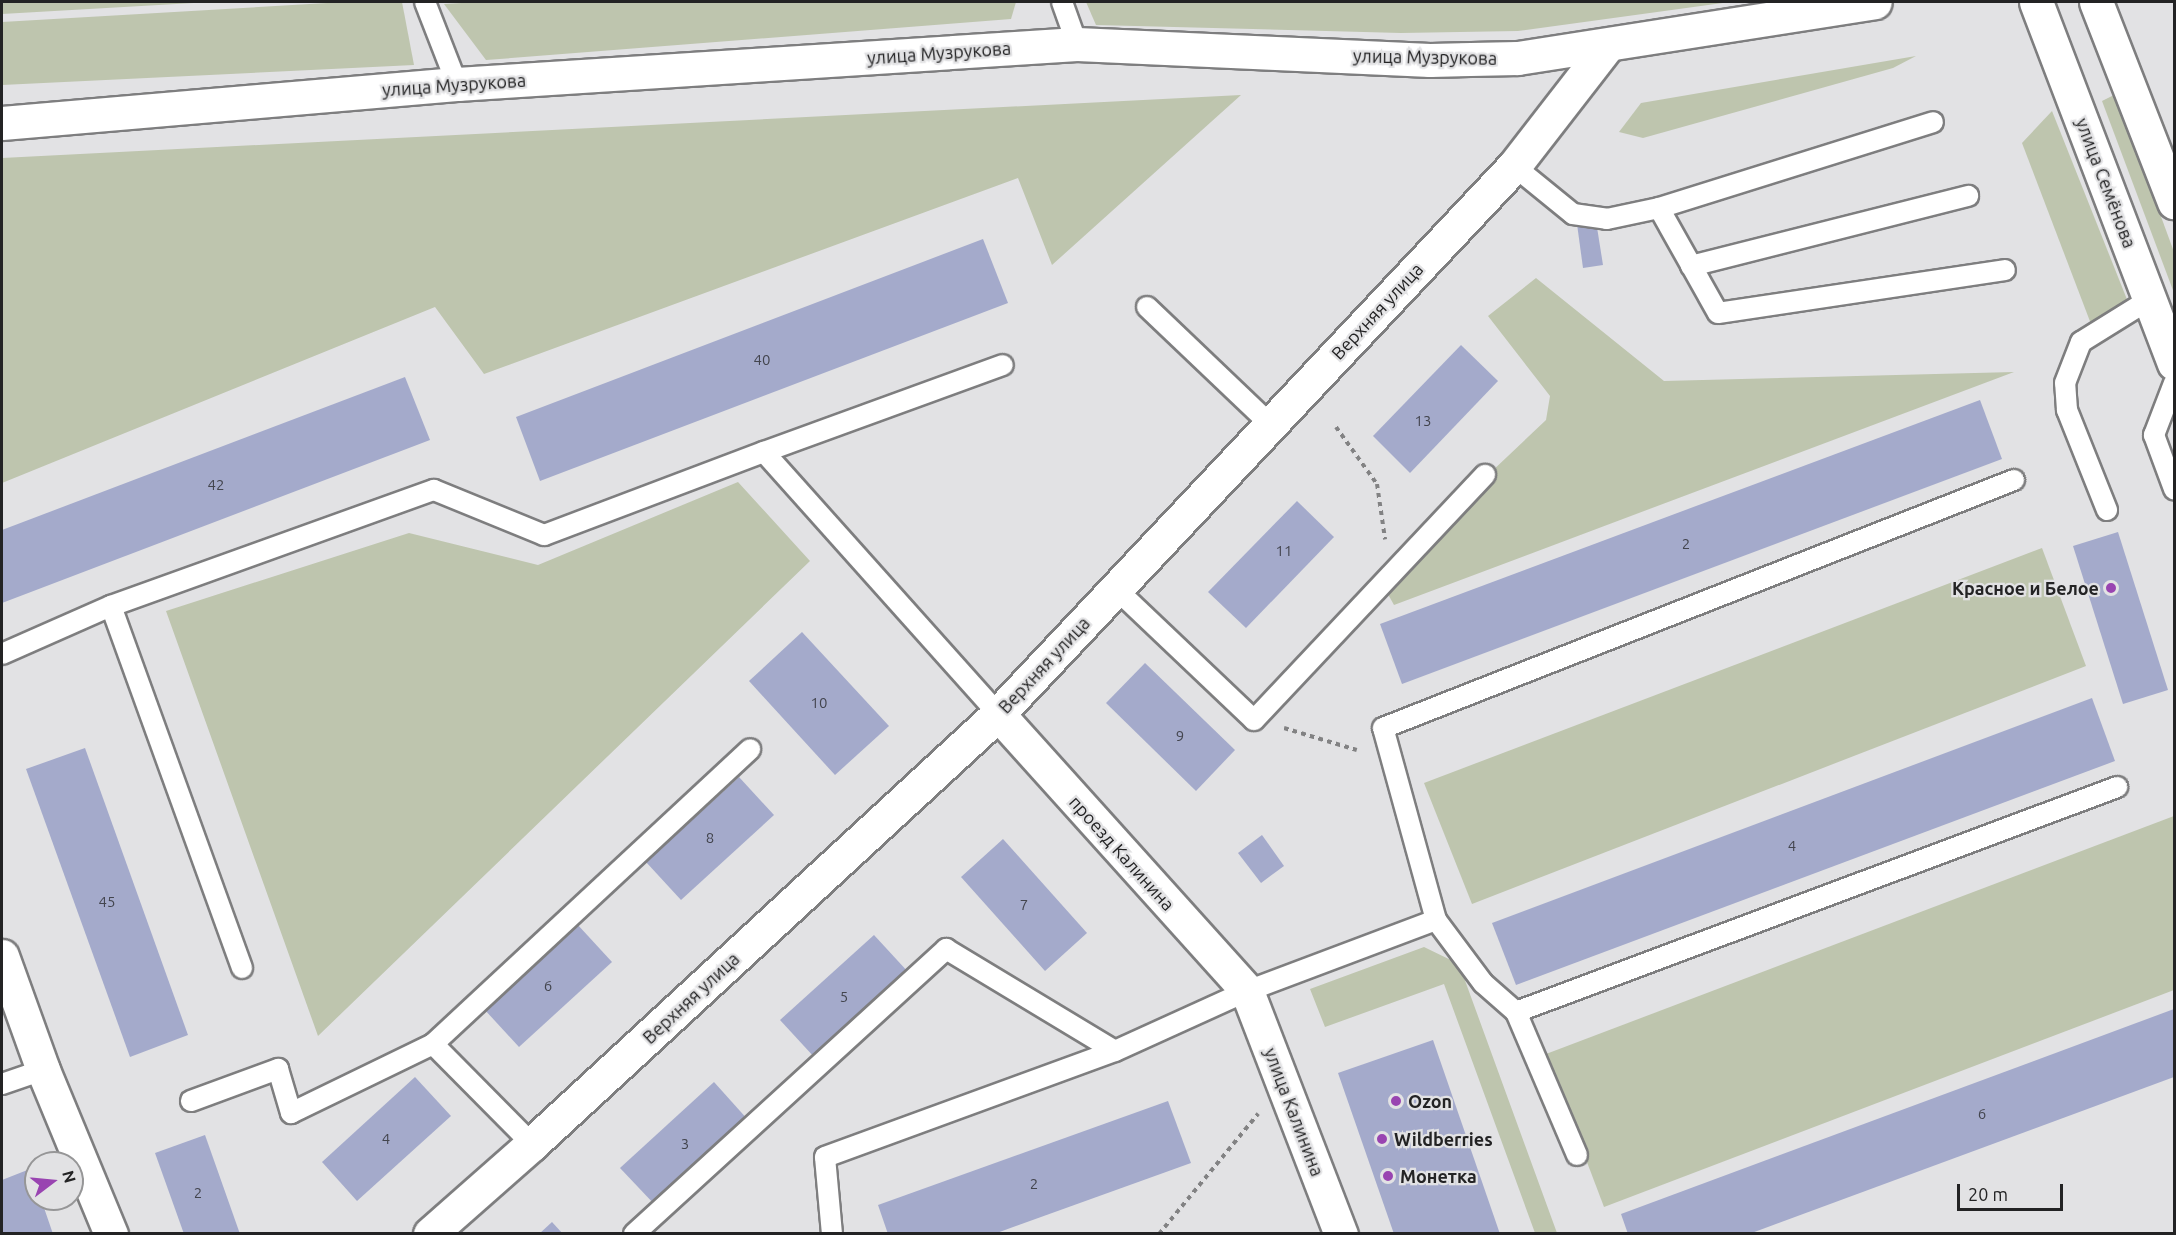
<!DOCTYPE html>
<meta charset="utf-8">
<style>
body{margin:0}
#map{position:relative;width:2176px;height:1235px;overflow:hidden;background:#e2e2e4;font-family:Ubuntu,sans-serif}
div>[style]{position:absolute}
.green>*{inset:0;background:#bec5ae}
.building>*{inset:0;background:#a4aacb}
.path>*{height:4px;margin-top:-2px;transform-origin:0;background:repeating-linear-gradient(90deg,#828283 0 4.5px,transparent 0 9px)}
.roads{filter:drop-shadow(2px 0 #7e7e7f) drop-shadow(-2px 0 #7e7e7f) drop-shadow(0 2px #7e7e7f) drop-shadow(0 -2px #7e7e7f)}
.service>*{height:20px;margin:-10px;padding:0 10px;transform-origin:10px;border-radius:10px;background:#fff}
.minor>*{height:33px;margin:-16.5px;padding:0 16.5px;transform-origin:16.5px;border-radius:16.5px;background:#fff}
.tertiary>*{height:33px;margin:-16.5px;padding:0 16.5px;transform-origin:16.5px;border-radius:16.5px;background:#fff}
.dots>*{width:16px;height:16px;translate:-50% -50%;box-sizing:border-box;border:3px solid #e2e2e4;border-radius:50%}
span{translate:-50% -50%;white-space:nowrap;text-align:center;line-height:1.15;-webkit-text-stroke:4.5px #e2e2e4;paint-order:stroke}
.number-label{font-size:15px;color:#43454e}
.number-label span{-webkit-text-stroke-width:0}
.street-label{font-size:18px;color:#232324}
.poi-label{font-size:18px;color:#232324;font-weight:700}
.right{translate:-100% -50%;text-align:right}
.left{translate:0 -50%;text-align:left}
.frame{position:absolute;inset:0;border:3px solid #232324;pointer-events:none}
.north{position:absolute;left:24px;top:1151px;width:60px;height:60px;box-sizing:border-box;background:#e2e2e4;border:2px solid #969697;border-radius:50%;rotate:74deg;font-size:16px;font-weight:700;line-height:24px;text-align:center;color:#232324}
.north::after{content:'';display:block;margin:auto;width:21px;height:27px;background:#9944b1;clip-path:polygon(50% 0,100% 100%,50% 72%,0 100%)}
.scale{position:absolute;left:1957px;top:1184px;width:106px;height:27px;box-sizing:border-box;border:3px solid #232324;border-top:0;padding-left:8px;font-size:18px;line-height:21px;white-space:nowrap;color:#232324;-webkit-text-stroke:4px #e2e2e4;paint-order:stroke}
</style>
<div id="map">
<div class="green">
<div style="clip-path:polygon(2px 2px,211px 2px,2px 14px)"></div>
<div style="clip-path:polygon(344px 2px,402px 2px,414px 65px,2px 85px,2px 22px)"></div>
<div style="clip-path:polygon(479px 2px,1016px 2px,1011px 19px,486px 60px,444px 4px)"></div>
<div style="clip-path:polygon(1086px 2px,1730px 2px,1518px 31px,1401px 33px,1096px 25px)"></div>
<div style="clip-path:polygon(1916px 56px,1893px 68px,1643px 138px,1619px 132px,1641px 103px)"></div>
<div style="clip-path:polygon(2116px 94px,2174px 252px,2174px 293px,2102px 101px)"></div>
<div style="clip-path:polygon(1241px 95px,1052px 265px,1018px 178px,484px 374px,435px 307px,2px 483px,2px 158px)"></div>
<div style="clip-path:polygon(2052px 111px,2128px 302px,2091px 324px,2022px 143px)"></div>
<div style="clip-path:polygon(1536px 278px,1664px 381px,2014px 372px,1394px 605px,1379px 578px,1546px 420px,1550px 396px,1488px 316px)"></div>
<div style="clip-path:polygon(738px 482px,810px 561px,318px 1036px,166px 611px,409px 533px,538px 565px)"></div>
<div style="clip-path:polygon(2042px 548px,2086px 666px,1472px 904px,1424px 783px)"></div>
<div style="clip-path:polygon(2174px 816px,2174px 990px,1604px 1207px,1546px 1054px)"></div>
<div style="clip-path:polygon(1424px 947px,1459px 964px,1557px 1233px,1535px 1233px,1444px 984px,1325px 1027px,1310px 989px)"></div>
</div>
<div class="building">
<div style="clip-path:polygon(1596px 221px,1603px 265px,1583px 268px,1577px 224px)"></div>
<div style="clip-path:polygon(983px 239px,1008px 303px,540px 481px,516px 417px)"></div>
<div style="clip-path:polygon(1461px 345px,1498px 381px,1410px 473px,1373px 436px)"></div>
<div style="clip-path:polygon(405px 377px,430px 440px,2px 603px,2px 530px)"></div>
<div style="clip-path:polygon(1980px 400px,2002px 459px,1402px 684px,1380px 624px)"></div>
<div style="clip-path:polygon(1297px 501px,1334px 537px,1246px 628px,1208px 592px)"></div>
<div style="clip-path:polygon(2118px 532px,2168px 690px,2123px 704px,2073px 546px)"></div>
<div style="clip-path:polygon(802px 632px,889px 726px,835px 775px,749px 681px)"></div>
<div style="clip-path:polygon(1145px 663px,1235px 750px,1196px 791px,1106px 703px)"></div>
<div style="clip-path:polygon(2092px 698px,2115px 761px,1516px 985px,1492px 923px)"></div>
<div style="clip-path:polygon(85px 748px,188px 1035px,130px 1057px,26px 769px)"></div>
<div style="clip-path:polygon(739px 777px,774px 815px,681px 900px,646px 862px)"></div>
<div style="clip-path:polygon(1262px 835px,1284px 866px,1261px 883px,1238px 853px)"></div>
<div style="clip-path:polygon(1003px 839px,1087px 933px,1045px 971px,961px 877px)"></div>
<div style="clip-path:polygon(577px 924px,612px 962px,519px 1047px,484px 1009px)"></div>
<div style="clip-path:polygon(874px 935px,909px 973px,815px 1058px,780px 1020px)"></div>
<div style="clip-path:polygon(2174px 1009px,2174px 1077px,1749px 1234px,1628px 1234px,1621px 1214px)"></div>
<div style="clip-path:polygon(1433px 1040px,1500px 1234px,1394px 1234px,1338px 1073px)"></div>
<div style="clip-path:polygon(415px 1077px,451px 1116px,357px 1201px,322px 1162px)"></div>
<div style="clip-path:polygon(714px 1082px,749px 1121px,656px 1206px,620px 1168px)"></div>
<div style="clip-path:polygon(1168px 1101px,1191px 1163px,994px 1234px,888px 1234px,878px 1205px)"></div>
<div style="clip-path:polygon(205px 1135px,240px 1234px,184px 1234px,155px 1153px)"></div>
<div style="clip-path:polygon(30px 1169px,36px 1199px,41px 1199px,53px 1234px,2px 1234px,2px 1180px)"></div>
<div style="clip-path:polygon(552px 1222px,563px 1234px,539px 1234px)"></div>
</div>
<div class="path">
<div style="left:1336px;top:427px;width:70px;rotate:54.3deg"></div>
<div style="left:1377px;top:484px;width:56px;rotate:81.7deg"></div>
<div style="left:1284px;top:728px;width:76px;rotate:16.8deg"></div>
<div style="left:1159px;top:1234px;width:156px;rotate:-50.5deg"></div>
</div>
<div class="roads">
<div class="service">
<div style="left:425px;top:2px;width:88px;rotate:68.7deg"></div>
<div style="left:1062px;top:2px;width:45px;rotate:70.3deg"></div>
<div style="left:1514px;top:166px;width:76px;rotate:39.1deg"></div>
<div style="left:1573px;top:214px;width:34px;rotate:8deg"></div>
<div style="left:1607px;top:219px;width:53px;rotate:-11.9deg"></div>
<div style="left:1659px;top:208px;width:287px;rotate:-17.4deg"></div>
<div style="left:1659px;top:208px;width:120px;rotate:60.7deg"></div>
<div style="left:1718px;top:313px;width:290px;rotate:-8.5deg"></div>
<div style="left:1691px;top:266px;width:286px;rotate:-14.2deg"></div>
<div style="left:1147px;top:307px;width:170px;rotate:43.6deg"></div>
<div style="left:2174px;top:383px;width:56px;rotate:111deg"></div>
<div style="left:2154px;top:435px;width:58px;rotate:69.7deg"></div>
<div style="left:764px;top:452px;width:254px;rotate:-20deg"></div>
<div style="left:2107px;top:510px;width:108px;rotate:-111.8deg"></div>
<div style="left:2067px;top:410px;width:27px;rotate:-94deg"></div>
<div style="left:2065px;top:383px;width:44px;rotate:-68.7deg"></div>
<div style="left:2081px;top:342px;width:81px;rotate:-31.9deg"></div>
<div style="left:1116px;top:589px;width:190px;rotate:43.5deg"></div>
<div style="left:1254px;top:720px;width:337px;rotate:-46.7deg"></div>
<div style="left:111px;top:606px;width:385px;rotate:70.1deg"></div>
<div style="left:2px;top:654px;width:119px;rotate:-23.8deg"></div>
<div style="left:111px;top:606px;width:343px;rotate:-19.8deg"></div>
<div style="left:434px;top:490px;width:119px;rotate:22.2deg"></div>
<div style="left:544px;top:535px;width:235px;rotate:-20.7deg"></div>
<div style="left:764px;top:452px;width:351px;rotate:48.2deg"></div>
<div style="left:1516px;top:1012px;width:44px;rotate:-138.7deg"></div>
<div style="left:1483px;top:983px;width:79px;rotate:-126.7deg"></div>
<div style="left:1436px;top:920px;width:199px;rotate:-105.4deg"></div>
<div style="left:1383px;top:728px;width:678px;rotate:-21.46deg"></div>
<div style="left:433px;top:1044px;width:141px;rotate:45.3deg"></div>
<div style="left:2px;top:1084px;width:43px;rotate:-18.9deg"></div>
<div style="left:191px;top:1101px;width:93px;rotate:-20.2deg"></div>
<div style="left:278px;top:1069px;width:46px;rotate:73.5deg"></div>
<div style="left:291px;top:1113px;width:158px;rotate:-25.9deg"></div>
<div style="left:433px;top:1044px;width:433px;rotate:-42.9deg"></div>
<div style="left:1577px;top:1155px;width:155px;rotate:-113.1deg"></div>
<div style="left:1516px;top:1012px;width:642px;rotate:-20.52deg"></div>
<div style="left:634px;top:1234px;width:423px;rotate:-42.4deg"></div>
<div style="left:946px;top:949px;width:197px;rotate:31.1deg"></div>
<div style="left:832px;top:1234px;width:77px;rotate:-95.2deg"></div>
<div style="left:825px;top:1157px;width:309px;rotate:-20.1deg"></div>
<div style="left:1115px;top:1051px;width:145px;rotate:-24.4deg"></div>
<div style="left:1247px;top:991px;width:202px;rotate:-20.6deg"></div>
</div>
<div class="minor">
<div style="left:998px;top:714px;width:372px;rotate:48deg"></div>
<div style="left:1247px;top:991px;width:261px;rotate:68.9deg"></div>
<div style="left:2px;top:956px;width:121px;rotate:70.2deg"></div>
<div style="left:43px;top:1070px;width:178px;rotate:67.5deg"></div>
<div style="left:430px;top:1234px;width:136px;rotate:-41.4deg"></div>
<div style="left:532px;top:1144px;width:634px;rotate:-42.7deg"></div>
<div style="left:998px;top:714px;width:753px;rotate:-46.72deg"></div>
<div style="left:1514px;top:166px;width:152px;rotate:-52.2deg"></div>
</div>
<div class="tertiary">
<div style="left:2036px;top:2px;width:387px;rotate:69.1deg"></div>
<div style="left:2096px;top:2px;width:215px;rotate:68.7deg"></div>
<div style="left:2px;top:123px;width:457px;rotate:-4.9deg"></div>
<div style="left:457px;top:84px;width:621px;rotate:-3.69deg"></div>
<div style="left:1077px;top:44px;width:353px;rotate:2.6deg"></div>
<div style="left:1430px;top:60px;width:88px;rotate:-1.3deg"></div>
<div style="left:1518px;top:58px;width:361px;rotate:-8.9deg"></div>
</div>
</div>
<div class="dots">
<div style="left:2111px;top:588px;background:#9944b1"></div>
<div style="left:1396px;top:1101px;background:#9944b1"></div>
<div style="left:1382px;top:1139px;background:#9944b1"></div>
<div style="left:1388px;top:1176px;background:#9944b1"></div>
</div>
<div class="number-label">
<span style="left:762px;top:360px">40</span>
<span style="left:1423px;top:421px">13</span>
<span style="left:216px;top:485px">42</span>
<span style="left:1686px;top:544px">2</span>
<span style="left:1284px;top:551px">11</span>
<span style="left:819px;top:703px">10</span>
<span style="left:1180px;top:736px">9</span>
<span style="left:710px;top:838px">8</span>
<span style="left:1792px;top:846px">4</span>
<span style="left:107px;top:902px">45</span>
<span style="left:1024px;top:905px">7</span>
<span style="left:548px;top:986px">6</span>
<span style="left:844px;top:997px">5</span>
<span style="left:1982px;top:1114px">6</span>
<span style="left:386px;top:1139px">4</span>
<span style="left:685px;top:1144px">3</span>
<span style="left:1034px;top:1184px">2</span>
<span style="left:198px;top:1193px">2</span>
</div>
<div class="street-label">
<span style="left:939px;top:53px;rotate:-4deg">улица Музрукова</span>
<span style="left:1425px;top:57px;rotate:1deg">улица Музрукова</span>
<span style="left:454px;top:85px;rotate:-4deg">улица Музрукова</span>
<span style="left:2106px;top:183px;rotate:69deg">улица Семёнова</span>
<span style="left:1377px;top:311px;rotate:-47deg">Верхняя улица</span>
<span style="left:1044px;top:665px;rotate:-47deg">Верхняя улица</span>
<span style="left:1122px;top:853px;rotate:48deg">проезд Калинина</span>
<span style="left:691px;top:998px;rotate:-43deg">Верхняя улица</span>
<span style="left:1294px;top:1112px;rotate:69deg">улица Калинина</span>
</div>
<div class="poi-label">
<span class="right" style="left:2099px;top:588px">Красное и Белое</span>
<span class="left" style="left:1408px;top:1101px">Ozon</span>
<span class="left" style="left:1394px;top:1139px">Wildberries</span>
<span class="left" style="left:1400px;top:1176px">Монетка</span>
</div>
<div class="frame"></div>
<div class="north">N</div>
<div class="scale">20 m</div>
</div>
